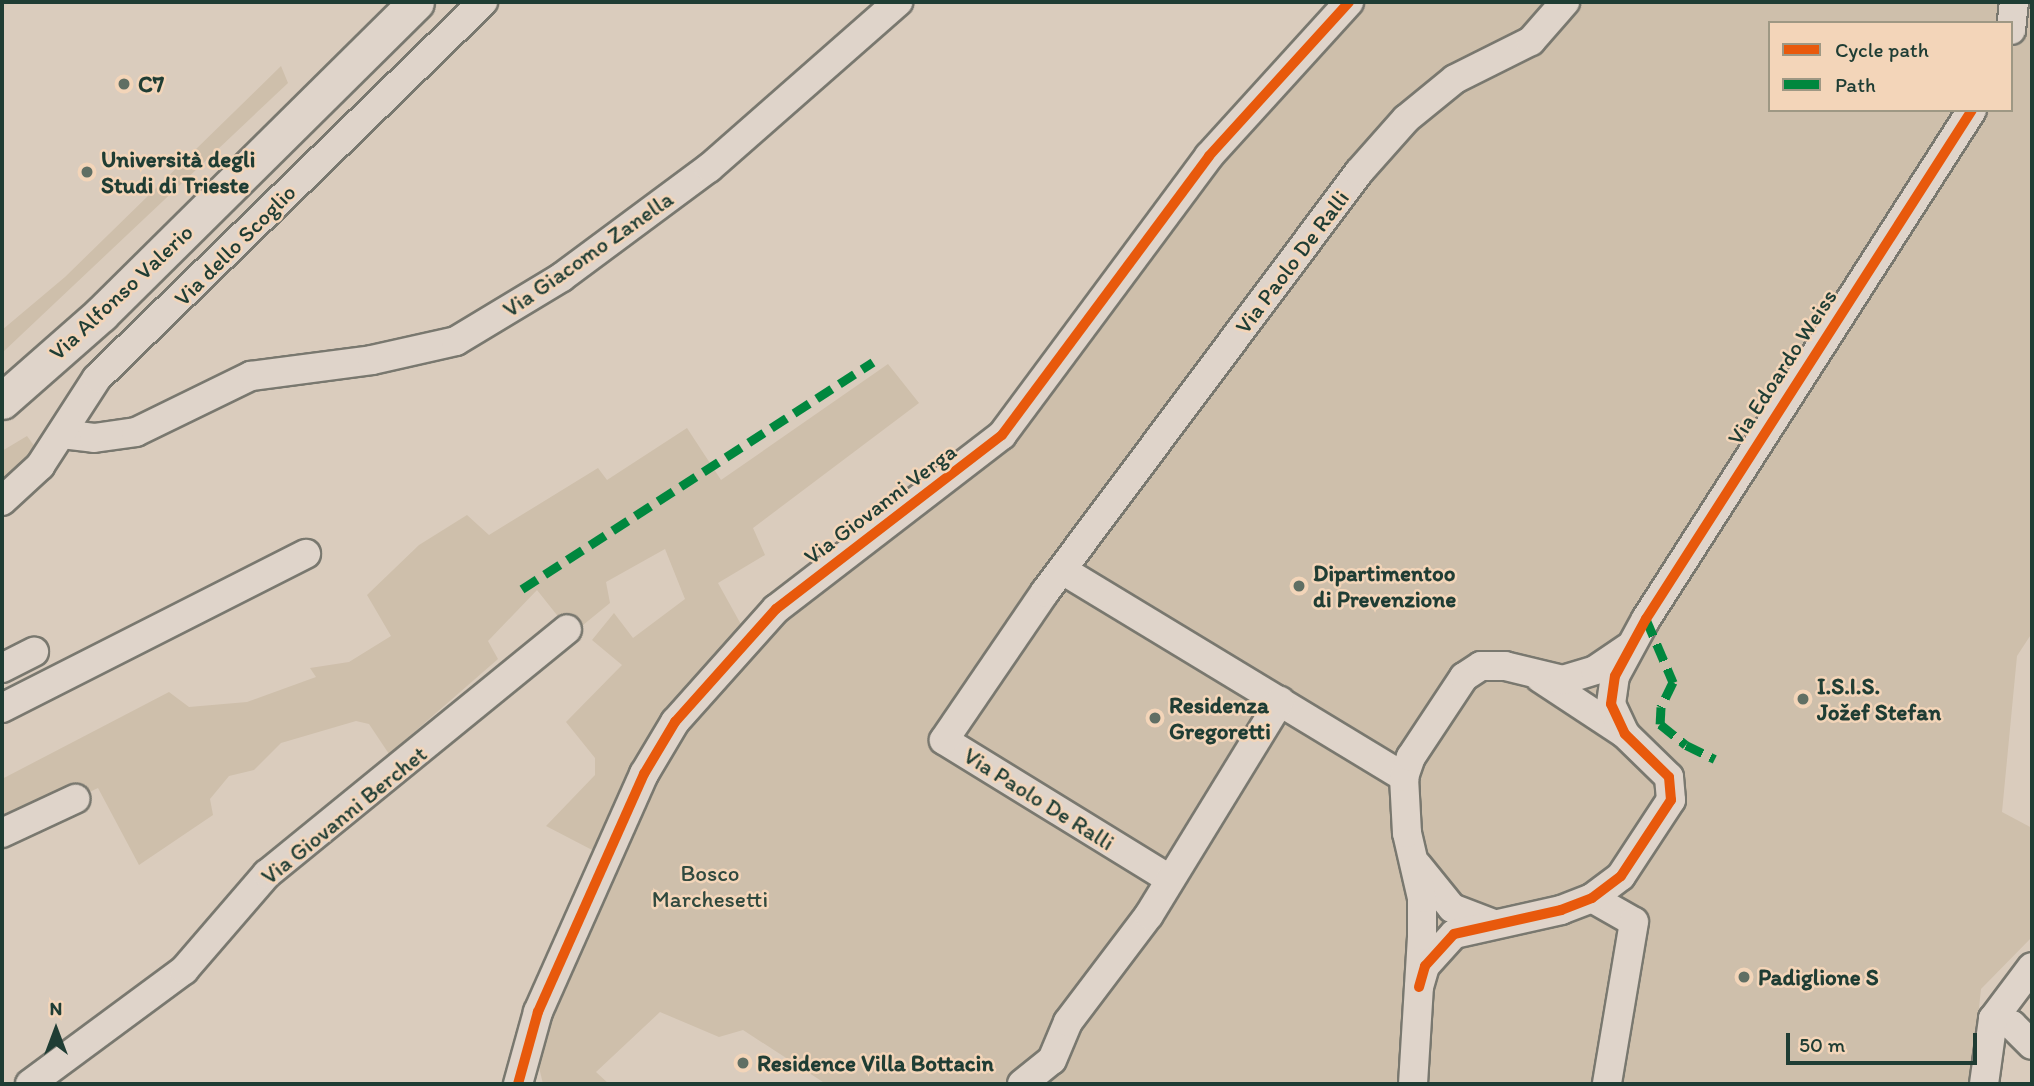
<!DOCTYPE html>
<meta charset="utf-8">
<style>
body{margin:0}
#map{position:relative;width:2034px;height:1086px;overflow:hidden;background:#daccbd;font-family:Itim,sans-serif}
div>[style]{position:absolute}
.green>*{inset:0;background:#cebfab}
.roads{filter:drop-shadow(2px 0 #79786f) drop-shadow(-2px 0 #79786f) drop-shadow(0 2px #79786f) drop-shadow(0 -2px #79786f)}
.minor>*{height:28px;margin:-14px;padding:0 14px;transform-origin:14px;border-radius:14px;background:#dfd4ca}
.major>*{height:35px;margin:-17.5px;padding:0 17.5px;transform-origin:17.5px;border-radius:17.5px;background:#dfd4ca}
.quiet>*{height:9px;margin-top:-4.5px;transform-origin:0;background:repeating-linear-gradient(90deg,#00873e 0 18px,transparent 0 27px)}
.cycleway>*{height:10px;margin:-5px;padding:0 5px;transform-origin:5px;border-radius:5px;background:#e8590c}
.dots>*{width:19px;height:19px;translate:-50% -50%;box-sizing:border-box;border:4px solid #f3d5b9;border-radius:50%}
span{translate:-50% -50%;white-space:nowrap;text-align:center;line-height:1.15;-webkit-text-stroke:5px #f3d5b9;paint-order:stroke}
.poi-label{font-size:23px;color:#1f3d34;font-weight:700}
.left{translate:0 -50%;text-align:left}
.street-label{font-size:23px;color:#1f3d34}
.park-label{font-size:23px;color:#30493e}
.frame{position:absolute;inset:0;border:4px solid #1f3d34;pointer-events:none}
.legend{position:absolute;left:1768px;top:21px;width:245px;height:91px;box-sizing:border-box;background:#f3d5b9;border:2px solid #9e9884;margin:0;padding:9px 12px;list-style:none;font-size:21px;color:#1f3d34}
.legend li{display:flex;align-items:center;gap:14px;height:35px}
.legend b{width:35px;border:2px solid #9e9884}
.north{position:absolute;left:21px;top:995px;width:70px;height:70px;-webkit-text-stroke:5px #f3d5b9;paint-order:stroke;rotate:0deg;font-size:19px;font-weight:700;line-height:28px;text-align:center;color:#1f3d34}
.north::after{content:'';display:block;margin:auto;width:24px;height:32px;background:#1f3d34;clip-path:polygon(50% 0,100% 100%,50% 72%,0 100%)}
.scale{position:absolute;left:1786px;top:1033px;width:191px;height:32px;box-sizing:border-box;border:4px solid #1f3d34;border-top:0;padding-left:9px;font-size:21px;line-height:24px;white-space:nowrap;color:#1f3d34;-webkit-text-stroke:5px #f3d5b9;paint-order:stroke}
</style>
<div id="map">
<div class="green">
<div style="clip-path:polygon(evenodd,1360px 2px,2032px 2px,2032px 633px,2017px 656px,2002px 812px,2032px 828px,2032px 937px,1981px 989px,1971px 1084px,826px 1084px,743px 1030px,719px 1037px,660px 1012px,596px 1072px,609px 1084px,543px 1084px,537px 1059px,563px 983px,649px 782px,683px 727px,758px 647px,836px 578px,959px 482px,1219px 161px,1360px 2px,1770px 23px,2011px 23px,2011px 110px,1770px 110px,1770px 23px)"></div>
<div style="clip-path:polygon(281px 66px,288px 83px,2px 353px,2px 330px,65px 277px)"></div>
<div style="clip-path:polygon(888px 364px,919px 403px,753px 528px,765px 555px,718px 583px,743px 628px,696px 676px,653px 730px,626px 779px,596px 852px,546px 826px,595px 775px,595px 758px,566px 722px,622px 665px,592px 640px,614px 613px,633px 638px,685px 599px,665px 549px,606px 582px,610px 603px,572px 634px,537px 590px,488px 641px,498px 659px,389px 754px,369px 724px,356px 721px,281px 743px,254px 770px,229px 776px,210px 799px,213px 815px,139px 865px,98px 788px,2px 833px,2px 779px,169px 692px,189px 707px,247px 702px,316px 677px,310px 668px,349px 662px,391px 636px,367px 595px,419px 545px,467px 515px,489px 535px,598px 468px,607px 480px,687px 428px,721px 480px)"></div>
<div style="clip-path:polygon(27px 436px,38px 451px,2px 485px,2px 451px)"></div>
</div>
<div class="roads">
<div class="minor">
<div style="left:2011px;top:30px;width:28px;rotate:-84deg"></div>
<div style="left:62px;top:434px;width:32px;rotate:7deg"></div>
<div style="left:94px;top:438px;width:42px;rotate:-8.1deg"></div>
<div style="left:136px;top:432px;width:128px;rotate:-26deg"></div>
<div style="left:251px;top:376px;width:122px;rotate:-7.5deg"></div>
<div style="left:372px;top:360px;width:86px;rotate:-12.7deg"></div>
<div style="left:456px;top:341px;width:124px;rotate:-31.1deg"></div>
<div style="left:562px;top:277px;width:183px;rotate:-36.6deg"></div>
<div style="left:709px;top:168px;width:252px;rotate:-41.3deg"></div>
<div style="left:2px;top:501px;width:52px;rotate:-42.6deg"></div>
<div style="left:40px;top:466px;width:105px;rotate:-57.1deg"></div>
<div style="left:97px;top:378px;width:539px;rotate:-44.25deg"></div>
<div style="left:1064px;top:571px;width:398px;rotate:31.2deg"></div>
<div style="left:2px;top:668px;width:36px;rotate:-27deg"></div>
<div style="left:1540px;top:678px;width:102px;rotate:33.4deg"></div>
<div style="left:2px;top:708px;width:341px;rotate:-26.9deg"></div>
<div style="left:2px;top:833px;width:81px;rotate:-25deg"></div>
<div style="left:1418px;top:866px;width:54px;rotate:51deg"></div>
<div style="left:1452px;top:908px;width:42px;rotate:21deg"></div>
<div style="left:1168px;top:878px;width:263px;rotate:-148.4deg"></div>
<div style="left:944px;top:740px;width:179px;rotate:-55.7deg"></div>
<div style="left:1045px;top:592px;width:524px;rotate:-53.22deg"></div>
<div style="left:1359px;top:172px;width:71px;rotate:-48.4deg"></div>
<div style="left:1406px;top:119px;width:63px;rotate:-39.2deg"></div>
<div style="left:1455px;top:79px;width:85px;rotate:-26.6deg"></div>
<div style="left:1531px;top:41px;width:52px;rotate:-48.9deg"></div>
<div style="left:1592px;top:898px;width:48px;rotate:29.7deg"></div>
<div style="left:1634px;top:922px;width:164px;rotate:99.5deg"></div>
<div style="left:1419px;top:987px;width:22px;rotate:-74deg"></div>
<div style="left:1425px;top:966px;width:43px;rotate:-47.8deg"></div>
<div style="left:1454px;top:934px;width:110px;rotate:-12.6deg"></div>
<div style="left:1561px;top:910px;width:33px;rotate:-21deg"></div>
<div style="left:1592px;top:898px;width:36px;rotate:-37deg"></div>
<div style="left:1621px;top:876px;width:91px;rotate:-56.7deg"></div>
<div style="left:1671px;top:800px;width:23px;rotate:-95deg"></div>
<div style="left:1669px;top:777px;width:62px;rotate:-135.7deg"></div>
<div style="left:1625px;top:734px;width:33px;rotate:-115deg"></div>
<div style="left:1611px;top:704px;width:28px;rotate:-82deg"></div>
<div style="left:1615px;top:676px;width:65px;rotate:-61.5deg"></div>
<div style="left:1646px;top:619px;width:604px;rotate:-57.36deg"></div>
<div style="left:1993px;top:1019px;width:20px;rotate:18deg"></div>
<div style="left:2012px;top:1025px;width:28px;rotate:45deg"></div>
<div style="left:30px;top:1084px;width:192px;rotate:-36.5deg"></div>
<div style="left:184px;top:970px;width:127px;rotate:-49.2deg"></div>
<div style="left:267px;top:874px;width:387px;rotate:-39.2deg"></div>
<div style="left:518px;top:1084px;width:75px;rotate:-74.5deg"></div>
<div style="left:538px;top:1012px;width:261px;rotate:-66deg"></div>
<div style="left:644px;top:774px;width:61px;rotate:-59.2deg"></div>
<div style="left:675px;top:722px;width:152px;rotate:-48.2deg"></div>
<div style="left:776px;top:609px;width:285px;rotate:-37.6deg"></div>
<div style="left:1002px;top:435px;width:347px;rotate:-53.4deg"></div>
<div style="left:1209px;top:156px;width:208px;rotate:-47.7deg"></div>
<div style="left:1022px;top:1084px;width:38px;rotate:-39deg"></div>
<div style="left:1052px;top:1060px;width:41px;rotate:-67.2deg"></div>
<div style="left:1068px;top:1022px;width:134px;rotate:-52.9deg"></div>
<div style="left:1149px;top:915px;width:251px;rotate:-58.5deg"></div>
<div style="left:1413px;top:1084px;width:148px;rotate:-86.5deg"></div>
<div style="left:1422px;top:936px;width:38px;rotate:-90deg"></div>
<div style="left:1422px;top:898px;width:67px;rotate:-103deg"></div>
<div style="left:1407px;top:833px;width:56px;rotate:-93.1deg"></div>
<div style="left:1404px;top:777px;width:21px;rotate:-71deg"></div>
<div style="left:1411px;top:757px;width:96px;rotate:-56.5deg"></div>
<div style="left:1464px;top:677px;width:20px;rotate:-33deg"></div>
<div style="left:1481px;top:666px;width:24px"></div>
<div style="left:1505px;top:666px;width:60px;rotate:13.6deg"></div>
<div style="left:1563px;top:680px;width:34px;rotate:-17deg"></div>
<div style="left:1595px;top:670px;width:40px;rotate:-34deg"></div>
<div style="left:1984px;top:1084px;width:66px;rotate:-82.1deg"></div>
<div style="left:1993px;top:1019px;width:65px;rotate:-53.1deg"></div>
</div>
<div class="major">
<div style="left:2px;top:401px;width:132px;rotate:-41.3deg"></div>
<div style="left:101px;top:314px;width:443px;rotate:-44.7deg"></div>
</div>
</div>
<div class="quiet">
<div style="left:522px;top:589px;width:418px;rotate:-32.9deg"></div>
<div style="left:1646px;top:619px;width:69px;rotate:66.8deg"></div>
<div style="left:1673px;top:682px;width:28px;rotate:116deg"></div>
<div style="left:1661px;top:707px;width:17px;rotate:93deg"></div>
<div style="left:1660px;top:724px;width:33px;rotate:39deg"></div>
<div style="left:1686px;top:745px;width:32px;rotate:26deg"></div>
</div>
<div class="cycleway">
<div style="left:1419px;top:987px;width:22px;rotate:-74deg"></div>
<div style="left:1425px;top:966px;width:43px;rotate:-47.8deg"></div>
<div style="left:1454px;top:934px;width:110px;rotate:-12.6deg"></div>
<div style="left:1561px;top:910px;width:33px;rotate:-21deg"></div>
<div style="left:1592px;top:898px;width:36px;rotate:-37deg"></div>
<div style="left:1621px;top:876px;width:91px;rotate:-56.7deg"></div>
<div style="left:1671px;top:800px;width:23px;rotate:-95deg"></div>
<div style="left:1669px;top:777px;width:62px;rotate:-135.7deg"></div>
<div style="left:1625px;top:734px;width:33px;rotate:-115deg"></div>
<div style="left:1611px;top:704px;width:28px;rotate:-82deg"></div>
<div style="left:1615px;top:676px;width:65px;rotate:-61.5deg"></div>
<div style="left:1646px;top:619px;width:604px;rotate:-57.36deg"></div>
<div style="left:518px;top:1084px;width:75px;rotate:-74.5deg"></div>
<div style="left:538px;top:1012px;width:261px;rotate:-66deg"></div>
<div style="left:644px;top:774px;width:61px;rotate:-59.2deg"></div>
<div style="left:675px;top:722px;width:152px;rotate:-48.2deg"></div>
<div style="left:776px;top:609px;width:285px;rotate:-37.6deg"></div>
<div style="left:1002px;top:435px;width:347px;rotate:-53.4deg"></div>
<div style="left:1209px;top:156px;width:208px;rotate:-47.7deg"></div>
</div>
<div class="dots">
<div style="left:124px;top:84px;background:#606f64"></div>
<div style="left:87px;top:172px;background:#606f64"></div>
<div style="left:1299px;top:586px;background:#606f64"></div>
<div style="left:1803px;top:699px;background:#606f64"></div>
<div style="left:1155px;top:718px;background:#606f64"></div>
<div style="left:1744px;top:977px;background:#606f64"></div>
<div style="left:743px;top:1063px;background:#606f64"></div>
</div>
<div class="poi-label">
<span class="left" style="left:138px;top:84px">C7</span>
<span class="left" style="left:101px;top:172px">Università degli<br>Studi di Trieste</span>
<span class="left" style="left:1313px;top:586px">Dipartimentoo<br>di Prevenzione</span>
<span class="left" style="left:1817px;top:699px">I.S.I.S.<br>Jožef Stefan</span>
<span class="left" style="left:1169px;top:718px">Residenza<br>Gregoretti</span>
<span class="left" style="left:1758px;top:977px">Padiglione S</span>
<span class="left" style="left:757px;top:1063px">Residence Villa Bottacin</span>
</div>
<div class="street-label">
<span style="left:235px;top:245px;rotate:-45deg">Via dello Scoglio</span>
<span style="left:588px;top:254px;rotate:-35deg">Via Giacomo Zanella</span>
<span style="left:1292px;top:262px;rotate:-53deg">Via Paolo De Ralli</span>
<span style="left:121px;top:292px;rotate:-43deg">Via Alfonso Valerio</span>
<span style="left:1782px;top:367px;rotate:-57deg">Via Edoardo Weiss</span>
<span style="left:880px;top:504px;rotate:-37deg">Via Giovanni Verga</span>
<span style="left:1039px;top:799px;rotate:32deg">Via Paolo De Ralli</span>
<span style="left:344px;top:815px;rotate:-39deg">Via Giovanni Berchet</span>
</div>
<div class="park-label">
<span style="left:710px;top:886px">Bosco<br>Marchesetti</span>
</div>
<div class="frame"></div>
<ul class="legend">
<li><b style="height:9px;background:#e8590c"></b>Cycle path</li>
<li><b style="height:9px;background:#00873e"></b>Path</li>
</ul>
<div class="north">N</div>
<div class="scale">50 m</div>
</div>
